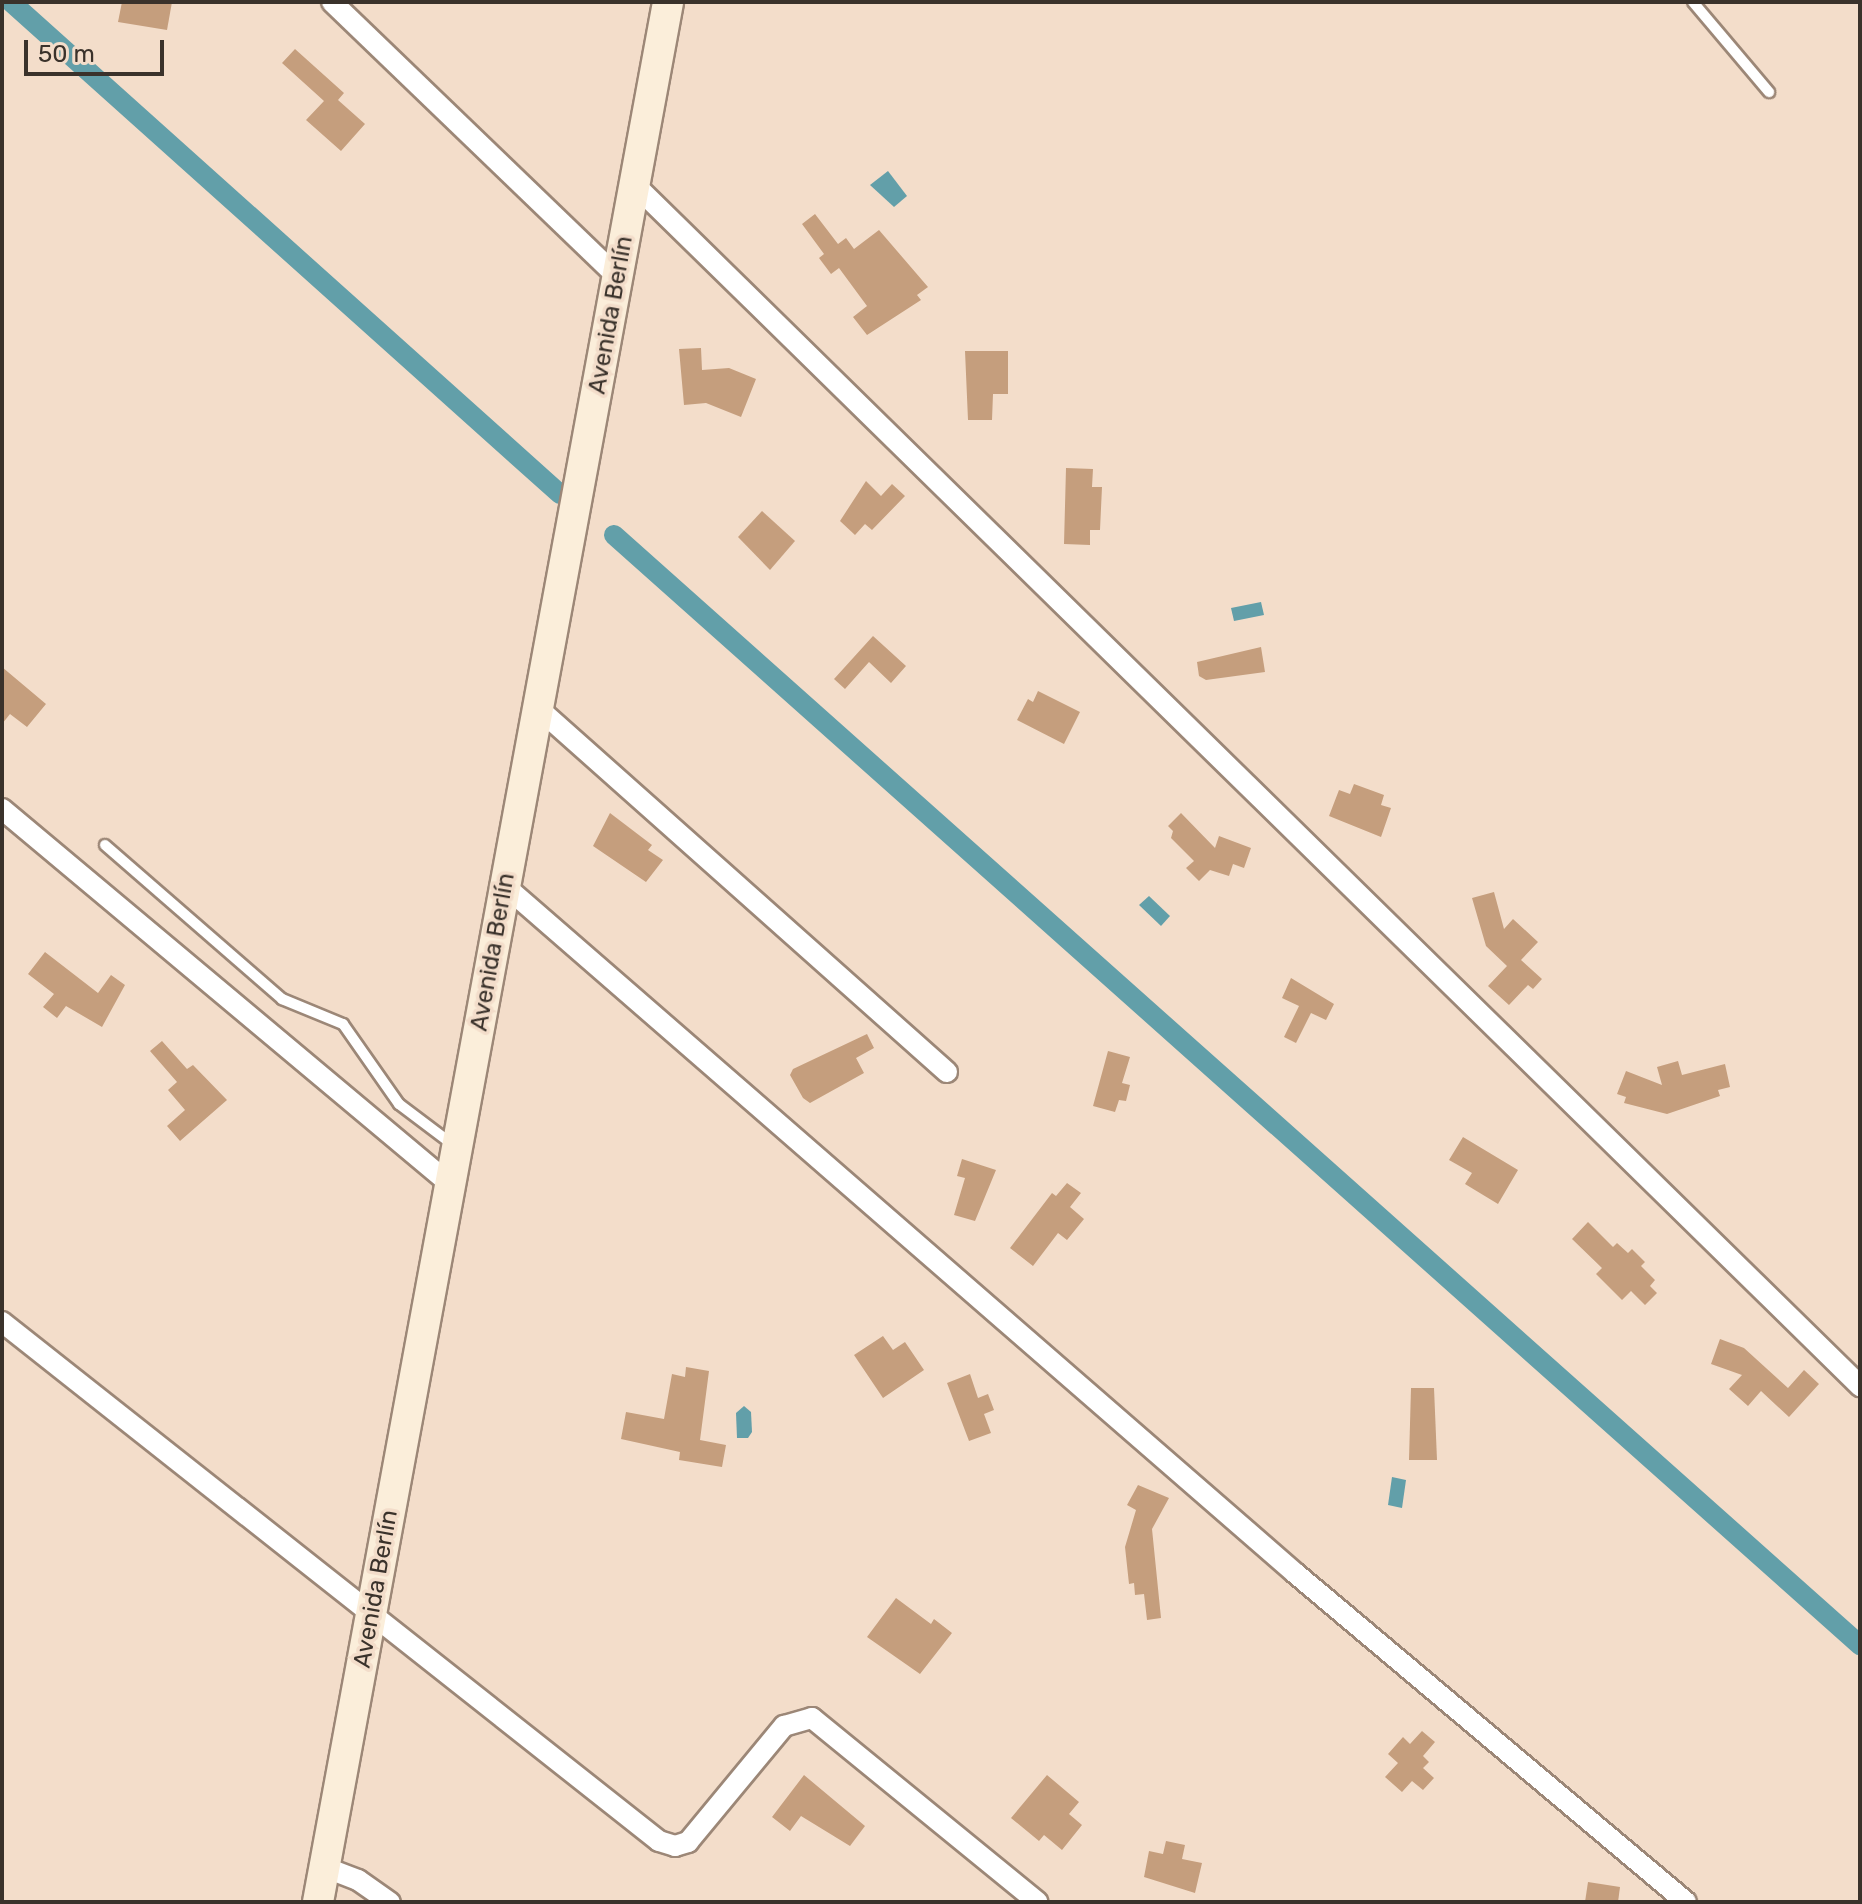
<!DOCTYPE html>
<meta charset="utf-8">
<style>
body{margin:0}
#map{position:relative;width:1862px;height:1904px;overflow:hidden;background:#f3ddca;font-family:Rubik,sans-serif}
div>[style]{position:absolute}
.water>*{inset:0;background:#629fa9}
.canal>*{height:20px;margin:-10px;padding:0 10px;transform-origin:10px;border-radius:10px;background:#629fa9}
.building>*{inset:0;background:#c59e7d}
.roads{filter:drop-shadow(2px 0 #9c8777) drop-shadow(-2px 0 #9c8777) drop-shadow(0 2px #9c8777) drop-shadow(0 -2px #9c8777)}
.lane>*{height:10px;margin:-5px;padding:0 5px;transform-origin:5px;border-radius:5px;background:#fff}
.street>*{height:20px;margin:-10px;padding:0 10px;transform-origin:10px;border-radius:10px;background:#fff}
.secondary>*{height:30px;margin:-15px;padding:0 15px;transform-origin:15px;border-radius:15px;background:#fbeeda}
span{translate:-50% -50%;white-space:nowrap;text-align:center;line-height:1.15;-webkit-text-stroke:7px #f3ddca;paint-order:stroke}
.street-label{font-size:24px;color:#3a322b}
.frame{position:absolute;inset:0;border:4px solid #3a322b;pointer-events:none}
.scale{position:absolute;left:24px;top:40px;width:140px;height:36px;box-sizing:border-box;border:4px solid #3a322b;border-top:0;padding-left:10px;font-size:24px;line-height:28px;white-space:nowrap;color:#3a322b;-webkit-text-stroke:6px #f3ddca;paint-order:stroke}
</style>
<div id="map">
<div class="water">
<div style="clip-path:polygon(888px 171px,907px 196px,894px 207px,870px 185px)"></div>
<div style="clip-path:polygon(1261px 602px,1264px 615px,1234px 621px,1231px 608px)"></div>
<div style="clip-path:polygon(1149px 896px,1170px 916px,1161px 926px,1139px 905px)"></div>
<div style="clip-path:polygon(744px 1406px,751px 1412px,752px 1432px,748px 1438px,737px 1438px,736px 1413px)"></div>
<div style="clip-path:polygon(1392px 1477px,1406px 1480px,1402px 1508px,1388px 1505px)"></div>
</div>
<div class="canal">
<div style="left:11px;top:2px;width:737px;rotate:41.87deg"></div>
<div style="left:614px;top:535px;width:1669px;rotate:41.7deg"></div>
</div>
<div class="building">
<div style="clip-path:polygon(122px 2px,172px 2px,167px 30px,118px 22px)"></div>
<div style="clip-path:polygon(295px 49px,344px 93px,338px 100px,365px 124px,341px 151px,306px 120px,324px 101px,282px 63px)"></div>
<div style="clip-path:polygon(815px 214px,838px 244px,846px 238px,854px 249px,879px 230px,928px 287px,917px 295px,921px 300px,867px 335px,853px 317px,867px 306px,839px 268px,831px 274px,819px 258px,824px 254px,802px 224px)"></div>
<div style="clip-path:polygon(701px 348px,702px 370px,729px 368px,756px 379px,741px 417px,706px 403px,684px 405px,679px 349px)"></div>
<div style="clip-path:polygon(965px 351px,1008px 351px,1008px 394px,993px 394px,992px 420px,968px 420px)"></div>
<div style="clip-path:polygon(1066px 468px,1093px 469px,1092px 487px,1102px 487px,1100px 530px,1090px 530px,1090px 545px,1064px 544px)"></div>
<div style="clip-path:polygon(866px 481px,881px 496px,892px 484px,905px 496px,872px 530px,865px 524px,855px 535px,840px 521px)"></div>
<div style="clip-path:polygon(762px 511px,795px 541px,770px 570px,738px 537px)"></div>
<div style="clip-path:polygon(873px 636px,906px 666px,891px 683px,869px 662px,845px 689px,834px 679px)"></div>
<div style="clip-path:polygon(1261px 647px,1265px 672px,1206px 680px,1199px 676px,1197px 662px)"></div>
<div style="clip-path:polygon(2px 667px,46px 704px,27px 727px,10px 714px,2px 724px)"></div>
<div style="clip-path:polygon(1038px 691px,1080px 712px,1064px 744px,1017px 720px,1028px 699px,1033px 702px)"></div>
<div style="clip-path:polygon(1354px 784px,1384px 795px,1381px 805px,1391px 808px,1381px 837px,1329px 816px,1339px 790px,1350px 794px)"></div>
<div style="clip-path:polygon(610px 813px,652px 845px,648px 850px,663px 860px,646px 882px,593px 846px)"></div>
<div style="clip-path:polygon(1181px 813px,1215px 848px,1219px 836px,1251px 848px,1244px 868px,1233px 864px,1229px 876px,1210px 870px,1199px 881px,1186px 868px,1194px 861px,1171px 838px,1173px 831px,1168px 826px)"></div>
<div style="clip-path:polygon(1494px 892px,1504px 929px,1513px 919px,1538px 942px,1521px 960px,1542px 979px,1533px 989px,1528px 985px,1509px 1005px,1488px 986px,1507px 966px,1486px 946px,1472px 898px)"></div>
<div style="clip-path:polygon(45px 952px,98px 993px,111px 975px,125px 985px,102px 1027px,66px 1006px,57px 1018px,43px 1007px,54px 994px,28px 974px)"></div>
<div style="clip-path:polygon(1291px 978px,1334px 1004px,1326px 1020px,1311px 1013px,1296px 1043px,1284px 1037px,1299px 1006px,1282px 998px)"></div>
<div style="clip-path:polygon(867px 1034px,874px 1048px,856px 1058px,864px 1073px,810px 1103px,803px 1098px,790px 1075px,793px 1069px)"></div>
<div style="clip-path:polygon(162px 1041px,187px 1069px,193px 1065px,227px 1100px,180px 1141px,167px 1126px,185px 1110px,168px 1090px,177px 1082px,150px 1051px)"></div>
<div style="clip-path:polygon(1108px 1051px,1130px 1057px,1122px 1083px,1130px 1085px,1126px 1101px,1119px 1100px,1115px 1112px,1093px 1106px)"></div>
<div style="clip-path:polygon(1678px 1061px,1682px 1075px,1725px 1064px,1730px 1087px,1718px 1090px,1720px 1096px,1667px 1114px,1624px 1103px,1626px 1097px,1617px 1094px,1626px 1071px,1662px 1085px,1657px 1067px)"></div>
<div style="clip-path:polygon(1463px 1137px,1518px 1170px,1498px 1204px,1465px 1184px,1472px 1173px,1449px 1160px)"></div>
<div style="clip-path:polygon(962px 1159px,996px 1170px,975px 1221px,954px 1215px,965px 1178px,957px 1176px)"></div>
<div style="clip-path:polygon(1067px 1183px,1081px 1193px,1070px 1207px,1084px 1219px,1067px 1240px,1058px 1233px,1033px 1266px,1010px 1248px,1052px 1193px,1056px 1196px)"></div>
<div style="clip-path:polygon(1588px 1222px,1613px 1247px,1617px 1243px,1628px 1253px,1632px 1249px,1645px 1262px,1641px 1266px,1655px 1280px,1650px 1286px,1657px 1293px,1645px 1305px,1631px 1291px,1622px 1300px,1596px 1274px,1602px 1268px,1572px 1239px)"></div>
<div style="clip-path:polygon(883px 1336px,893px 1350px,905px 1342px,924px 1370px,883px 1398px,854px 1355px)"></div>
<div style="clip-path:polygon(1720px 1339px,1744px 1348px,1788px 1388px,1804px 1370px,1819px 1384px,1789px 1417px,1761px 1391px,1748px 1406px,1729px 1389px,1742px 1375px,1711px 1364px)"></div>
<div style="clip-path:polygon(686px 1367px,709px 1371px,700px 1440px,726px 1445px,722px 1467px,679px 1460px,680px 1452px,621px 1439px,626px 1412px,664px 1419px,672px 1374px,685px 1377px)"></div>
<div style="clip-path:polygon(970px 1374px,978px 1398px,988px 1394px,994px 1410px,984px 1414px,991px 1433px,969px 1441px,947px 1383px)"></div>
<div style="clip-path:polygon(1411px 1388px,1434px 1388px,1437px 1460px,1409px 1460px)"></div>
<div style="clip-path:polygon(1138px 1485px,1169px 1498px,1152px 1529px,1161px 1618px,1147px 1620px,1144px 1594px,1135px 1595px,1134px 1583px,1129px 1584px,1125px 1547px,1136px 1510px,1127px 1505px)"></div>
<div style="clip-path:polygon(896px 1598px,931px 1624px,934px 1619px,952px 1633px,920px 1674px,867px 1637px)"></div>
<div style="clip-path:polygon(1422px 1731px,1435px 1742px,1423px 1756px,1429px 1762px,1423px 1768px,1434px 1778px,1423px 1790px,1412px 1781px,1402px 1792px,1385px 1777px,1398px 1763px,1388px 1754px,1403px 1737px,1410px 1744px)"></div>
<div style="clip-path:polygon(804px 1775px,865px 1826px,850px 1846px,801px 1816px,790px 1831px,772px 1817px)"></div>
<div style="clip-path:polygon(1047px 1775px,1079px 1802px,1069px 1814px,1082px 1825px,1062px 1850px,1044px 1835px,1039px 1841px,1011px 1818px)"></div>
<div style="clip-path:polygon(1166px 1841px,1185px 1845px,1182px 1859px,1202px 1863px,1195px 1893px,1144px 1877px,1149px 1851px,1163px 1854px)"></div>
<div style="clip-path:polygon(1588px 1882px,1620px 1887px,1618px 1902px,1585px 1902px)"></div>
</div>
<div class="roads">
<div class="lane">
<div style="left:1693px;top:2px;width:118px;rotate:49.8deg"></div>
<div style="left:105px;top:845px;width:235px;rotate:41deg"></div>
<div style="left:282px;top:999px;width:66px;rotate:22.3deg"></div>
<div style="left:343px;top:1024px;width:98px;rotate:55deg"></div>
<div style="left:399px;top:1104px;width:66px;rotate:37deg"></div>
</div>
<div class="street">
<div style="left:332px;top:2px;width:397px;rotate:43.9deg"></div>
<div style="left:635px;top:185px;width:1716px;rotate:44.43deg"></div>
<div style="left:539px;top:709px;width:546px;rotate:41.66deg"></div>
<div style="left:2px;top:809px;width:586px;rotate:39.94deg"></div>
<div style="left:505px;top:886px;width:1047px;rotate:41.01deg"></div>
<div style="left:1295px;top:1573px;width:511px;rotate:40.08deg"></div>
<div style="left:2px;top:1322px;width:837px;rotate:38.31deg"></div>
<div style="left:659px;top:1841px;width:17px;rotate:17deg"></div>
<div style="left:675px;top:1846px;width:14px;rotate:-17deg"></div>
<div style="left:688px;top:1842px;width:151px;rotate:-50.4deg"></div>
<div style="left:784px;top:1726px;width:29px;rotate:-16deg"></div>
<div style="left:812px;top:1718px;width:291px;rotate:39.2deg"></div>
<div style="left:324px;top:1867px;width:36px;rotate:21deg"></div>
<div style="left:358px;top:1880px;width:39px;rotate:35deg"></div>
</div>
<div class="secondary">
<div style="left:318px;top:1902px;width:1932px;rotate:-79.56deg"></div>
</div>
</div>
<div class="street-label">
<span style="left:611px;top:315px;rotate:-80deg">Avenida Berlín</span>
<span style="left:493px;top:952px;rotate:-80deg">Avenida Berlín</span>
<span style="left:376px;top:1589px;rotate:-80deg">Avenida Berlín</span>
</div>
<div class="frame"></div>
<div class="scale">50 m</div>
</div>
